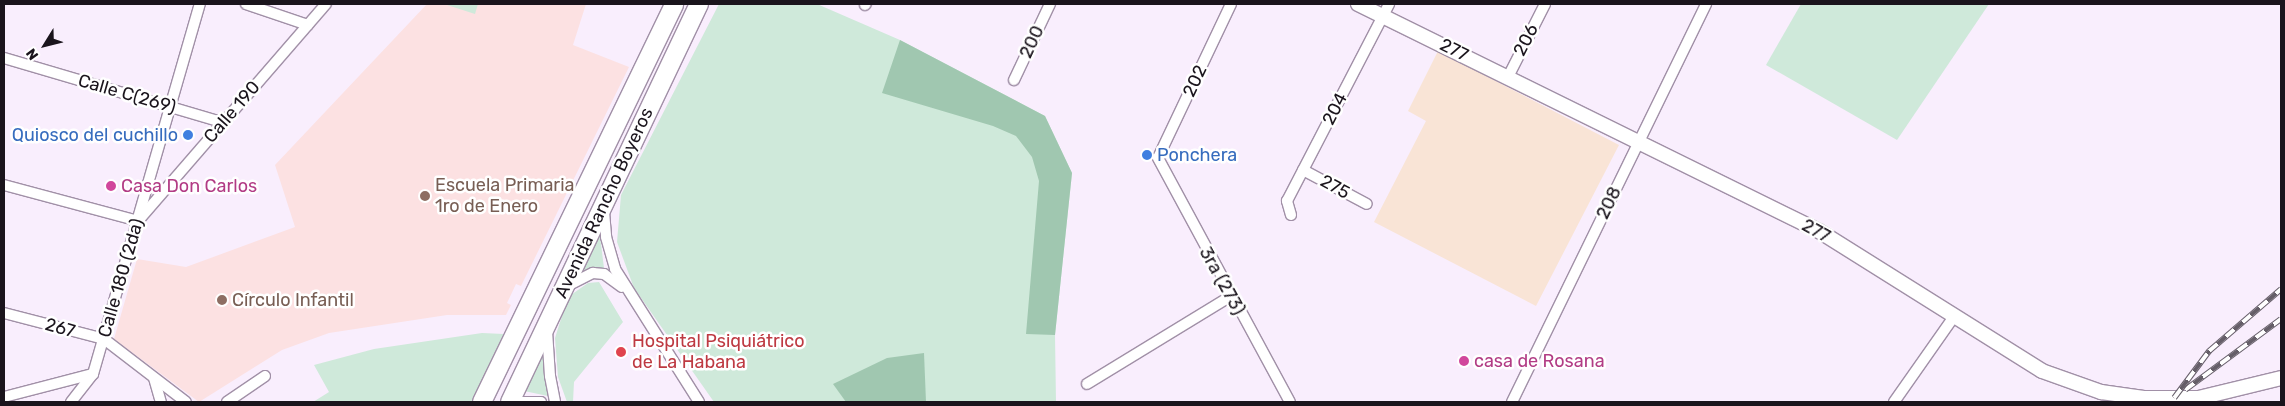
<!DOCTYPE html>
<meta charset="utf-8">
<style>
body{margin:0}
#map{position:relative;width:2285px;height:406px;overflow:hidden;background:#f9eefd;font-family:Rubik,sans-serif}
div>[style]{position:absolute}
.industrial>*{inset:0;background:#f9e4d6}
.education>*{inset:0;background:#fce1e2}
.green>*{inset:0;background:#cfe9da}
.forest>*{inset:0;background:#a0c7b0}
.roads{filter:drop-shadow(1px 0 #a190a7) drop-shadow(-1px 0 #a190a7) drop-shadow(0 1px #a190a7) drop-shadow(0 -1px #a190a7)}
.street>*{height:10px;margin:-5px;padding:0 5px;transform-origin:5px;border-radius:5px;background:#fff}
.secondary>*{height:14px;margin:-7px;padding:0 7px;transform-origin:7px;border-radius:7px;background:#fff}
.highway>*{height:18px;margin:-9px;padding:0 9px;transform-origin:9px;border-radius:9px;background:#fff}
.rail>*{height:5.5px;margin-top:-2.75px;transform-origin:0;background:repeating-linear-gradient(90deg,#fff 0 11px,#655e68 0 22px);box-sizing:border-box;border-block:1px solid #655e68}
.dots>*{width:14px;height:14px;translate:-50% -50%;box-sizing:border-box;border:2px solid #fff;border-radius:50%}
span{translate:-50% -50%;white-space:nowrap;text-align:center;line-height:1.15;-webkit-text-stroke:5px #fff;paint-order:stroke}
.street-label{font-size:18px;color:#1a141c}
.shop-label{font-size:18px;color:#366cbe}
.right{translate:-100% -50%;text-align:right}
.left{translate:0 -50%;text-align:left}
.hotel-label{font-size:18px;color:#b23c85}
.education-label{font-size:18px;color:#785e54}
.health-label{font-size:18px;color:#be3a42}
.frame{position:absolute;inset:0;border:5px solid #1a141c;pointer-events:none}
.north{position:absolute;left:20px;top:20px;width:50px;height:50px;-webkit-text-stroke:4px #fff;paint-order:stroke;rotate:234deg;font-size:14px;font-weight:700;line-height:20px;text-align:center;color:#1a141c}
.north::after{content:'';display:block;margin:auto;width:18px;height:22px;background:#1a141c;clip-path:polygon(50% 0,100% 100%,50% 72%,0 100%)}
</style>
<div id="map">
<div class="industrial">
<div style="clip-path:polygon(1438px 51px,1619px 145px,1536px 306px,1374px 222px,1426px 121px,1408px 111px)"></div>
</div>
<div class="education">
<div style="clip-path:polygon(427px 4px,586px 4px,573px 45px,629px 67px,521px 286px,516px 284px,507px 303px,511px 305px,506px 315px,447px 315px,329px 333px,282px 350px,199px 402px,114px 339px,137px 259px,186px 267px,295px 227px,275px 165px)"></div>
</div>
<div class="green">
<div style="clip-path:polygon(444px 4px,478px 4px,475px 14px)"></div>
<div style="clip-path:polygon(719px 4px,817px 4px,900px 40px,1045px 116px,1072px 173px,1055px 335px,1056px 402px,714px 402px,634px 288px,617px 242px,621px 195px)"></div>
<div style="clip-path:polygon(1801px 4px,1989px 4px,1897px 140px,1766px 65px)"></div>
<div style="clip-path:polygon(599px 228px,604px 268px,589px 269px,575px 276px)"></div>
<div style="clip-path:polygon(599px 282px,623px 322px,574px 382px,573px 402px,567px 402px,558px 377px,555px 338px,568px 297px,588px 283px)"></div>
<div style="clip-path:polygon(482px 333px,504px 334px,472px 402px,313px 402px,329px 392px,314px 365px,374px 349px)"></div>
<div style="clip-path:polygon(543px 354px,548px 396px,524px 391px)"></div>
</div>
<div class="forest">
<div style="clip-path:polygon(900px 40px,1045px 116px,1072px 173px,1055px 335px,1026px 334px,1039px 181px,1032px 157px,1016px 136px,993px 126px,882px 93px)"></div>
<div style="clip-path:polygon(924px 353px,926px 402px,846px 402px,833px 384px,887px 358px)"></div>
</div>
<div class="roads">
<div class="street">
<div style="left:246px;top:4px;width:65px;rotate:18.7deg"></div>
<div style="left:1231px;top:4px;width:170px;rotate:115.4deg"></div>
<div style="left:1158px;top:158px;width:277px;rotate:61.6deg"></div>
<div style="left:865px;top:5px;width:1px;rotate:-45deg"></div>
<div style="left:4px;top:58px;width:227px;rotate:16.4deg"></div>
<div style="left:1508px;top:77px;width:82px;rotate:-63.1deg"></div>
<div style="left:1014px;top:80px;width:84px;rotate:-64.7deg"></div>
<div style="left:1303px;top:170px;width:72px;rotate:28deg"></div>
<div style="left:4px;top:185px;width:139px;rotate:15deg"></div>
<div style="left:138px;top:221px;width:287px;rotate:-49.1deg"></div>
<div style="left:604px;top:212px;width:25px;rotate:85deg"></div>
<div style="left:606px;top:237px;width:33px;rotate:74deg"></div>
<div style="left:615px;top:269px;width:157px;rotate:57.7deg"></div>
<div style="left:1291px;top:215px;width:15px;rotate:-106deg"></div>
<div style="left:1287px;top:201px;width:222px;rotate:-62.6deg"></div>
<div style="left:569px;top:285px;width:27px;rotate:-27deg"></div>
<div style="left:593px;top:273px;width:11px;rotate:5deg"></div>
<div style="left:604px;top:274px;width:22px;rotate:36deg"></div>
<div style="left:4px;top:313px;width:103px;rotate:14.6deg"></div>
<div style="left:104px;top:339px;width:103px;rotate:37.5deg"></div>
<div style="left:547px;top:331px;width:45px;rotate:86.2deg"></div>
<div style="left:550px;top:376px;width:26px;rotate:79deg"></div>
<div style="left:154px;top:378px;width:25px;rotate:74deg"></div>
<div style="left:1087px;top:384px;width:169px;rotate:-31.4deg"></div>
<div style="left:4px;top:397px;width:92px;rotate:-14.5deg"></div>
<div style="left:71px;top:402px;width:36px;rotate:-52deg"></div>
<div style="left:93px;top:374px;width:385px;rotate:-73.9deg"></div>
<div style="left:227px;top:402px;width:46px;rotate:-34.4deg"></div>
<div style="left:516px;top:402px;width:25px"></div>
<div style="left:1512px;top:402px;width:443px;rotate:-64deg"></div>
<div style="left:1894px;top:402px;width:103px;rotate:-54.9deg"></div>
</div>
<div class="secondary">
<div style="left:1358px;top:4px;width:514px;rotate:26.22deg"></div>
<div style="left:1819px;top:231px;width:263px;rotate:32.1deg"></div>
<div style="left:2042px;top:371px;width:63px;rotate:19.6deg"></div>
<div style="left:2101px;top:392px;width:43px;rotate:7.9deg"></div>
<div style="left:2144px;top:398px;width:55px"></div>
<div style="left:2199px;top:398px;width:84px;rotate:-13.7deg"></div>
</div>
<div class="highway">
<div style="left:482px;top:402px;width:442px;rotate:-64.2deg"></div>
<div style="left:510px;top:402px;width:441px;rotate:-64.6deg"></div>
</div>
</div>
<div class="rail">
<div style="left:2185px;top:390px;width:119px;rotate:-36.5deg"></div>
<div style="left:2174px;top:398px;width:59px;rotate:-53.3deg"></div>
<div style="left:2209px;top:351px;width:95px;rotate:-40.7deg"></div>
</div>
<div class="dots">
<div style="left:188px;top:135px;background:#3f7fe0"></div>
<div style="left:1147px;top:155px;background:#3f7fe0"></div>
<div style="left:111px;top:186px;background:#d1479c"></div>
<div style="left:425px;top:196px;background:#8d6e63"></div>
<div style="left:222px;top:300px;background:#8d6e63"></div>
<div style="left:621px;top:352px;background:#e0444e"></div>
<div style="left:1464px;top:361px;background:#d1479c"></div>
</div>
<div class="street-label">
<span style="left:1526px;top:40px;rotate:-63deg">206</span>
<span style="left:1032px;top:42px;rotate:-65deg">200</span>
<span style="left:1454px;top:50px;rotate:26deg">277</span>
<span style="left:1195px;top:81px;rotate:-65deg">202</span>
<span style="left:127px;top:94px;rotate:16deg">Calle C(269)</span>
<span style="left:1335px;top:109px;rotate:-63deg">204</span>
<span style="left:232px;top:112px;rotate:-49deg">Calle 190</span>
<span style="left:1335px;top:187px;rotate:28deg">275</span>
<span style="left:604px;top:203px;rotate:-65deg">Avenida Rancho Boyeros</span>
<span style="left:1609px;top:203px;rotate:-64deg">208</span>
<span style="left:1816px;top:231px;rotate:29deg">277</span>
<span style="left:121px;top:278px;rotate:-74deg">Calle 180 (2da)</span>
<span style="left:1222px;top:281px;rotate:61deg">3ra (273)</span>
<span style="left:60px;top:328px;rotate:15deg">267</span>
</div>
<div class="shop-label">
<span class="right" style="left:178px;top:135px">Quiosco del cuchillo</span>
<span class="left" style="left:1157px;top:155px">Ponchera</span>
</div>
<div class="hotel-label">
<span class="left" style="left:121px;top:186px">Casa Don Carlos</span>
<span class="left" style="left:1474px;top:361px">casa de Rosana</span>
</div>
<div class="education-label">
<span class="left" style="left:435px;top:196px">Escuela Primaria<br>1ro de Enero</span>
<span class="left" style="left:232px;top:300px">Círculo Infantil</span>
</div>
<div class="health-label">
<span class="left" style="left:632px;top:352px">Hospital Psiquiátrico<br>de La Habana</span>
</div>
<div class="frame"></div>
<div class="north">N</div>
</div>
